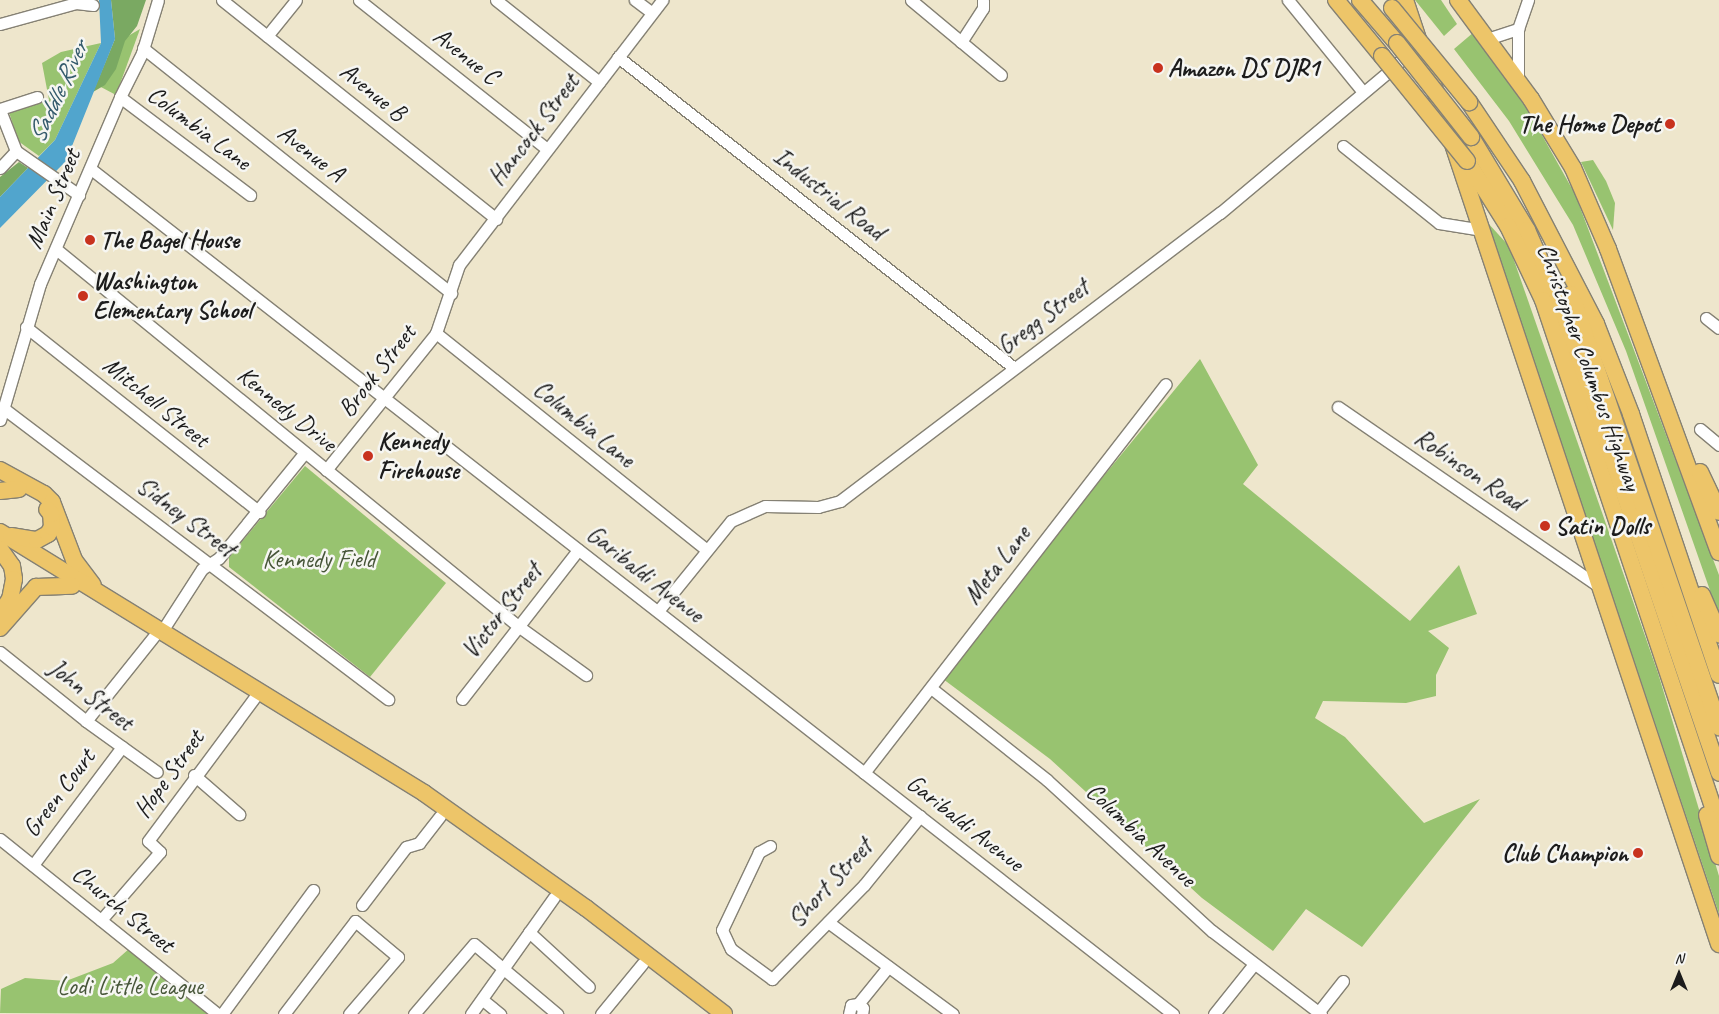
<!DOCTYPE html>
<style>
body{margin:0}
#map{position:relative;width:1719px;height:1014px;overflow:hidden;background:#eee6cc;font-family:Caveat,sans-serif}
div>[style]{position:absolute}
.green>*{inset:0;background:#98c370}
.forest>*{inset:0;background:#7aa962}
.water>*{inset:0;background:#51a5cd}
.roads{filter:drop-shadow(1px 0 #858174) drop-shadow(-1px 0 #858174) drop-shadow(0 1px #858174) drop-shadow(0 -1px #858174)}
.minor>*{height:11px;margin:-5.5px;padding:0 5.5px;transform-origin:5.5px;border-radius:5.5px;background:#fff}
.highway>*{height:16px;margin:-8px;padding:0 8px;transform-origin:8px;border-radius:8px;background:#edc569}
.bridges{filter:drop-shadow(1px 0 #858174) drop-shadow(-1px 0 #858174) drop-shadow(0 1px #858174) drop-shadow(0 -1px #858174)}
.highway-bridge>*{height:16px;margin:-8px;padding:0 8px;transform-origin:8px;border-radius:8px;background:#edc569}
.dots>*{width:14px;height:14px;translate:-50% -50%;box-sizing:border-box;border:2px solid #f6f6f2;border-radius:50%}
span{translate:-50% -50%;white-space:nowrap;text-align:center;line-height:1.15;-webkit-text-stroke:5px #f6f6f2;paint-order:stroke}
.street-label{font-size:25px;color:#1c1c1c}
.poi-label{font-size:25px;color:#1c1c1c;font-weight:700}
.left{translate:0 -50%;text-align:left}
.right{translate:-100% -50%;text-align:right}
.park-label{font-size:25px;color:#475639}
.water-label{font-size:26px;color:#345a6c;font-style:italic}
.north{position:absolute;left:1654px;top:949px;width:50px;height:50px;-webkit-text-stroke:4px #f6f6f2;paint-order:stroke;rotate:0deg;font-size:14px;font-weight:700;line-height:20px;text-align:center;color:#1c1c1c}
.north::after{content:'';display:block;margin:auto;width:18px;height:22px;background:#1c1c1c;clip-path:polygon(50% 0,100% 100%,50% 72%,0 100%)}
</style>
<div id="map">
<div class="green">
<div style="clip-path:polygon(1415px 0,1441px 0,1457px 24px,1444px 36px)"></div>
<div style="clip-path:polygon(140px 29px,116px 95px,99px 86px,123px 39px)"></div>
<div style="clip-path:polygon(1474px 32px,1529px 112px,1575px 194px,1719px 575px,1719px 616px,1626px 351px,1573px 225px,1509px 121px,1454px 49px)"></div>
<div style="clip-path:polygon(101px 43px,55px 140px,39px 156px,18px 141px,9px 112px,49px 100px,42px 63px,61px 52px)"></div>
<div style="clip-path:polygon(1593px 160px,1606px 181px,1615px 203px,1613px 230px,1581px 162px)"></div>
<div style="clip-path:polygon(1487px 222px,1509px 246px,1658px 673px,1719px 876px,1719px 914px)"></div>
<div style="clip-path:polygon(1200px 359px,1258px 465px,1243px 484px,1410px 621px,1459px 565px,1477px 614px,1428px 631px,1449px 648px,1436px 675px,1436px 696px,1406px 703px,1323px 701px,1315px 718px,1345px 737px,1424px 823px,1480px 799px,1362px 947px,1306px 909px,1273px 951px,1202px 898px,1050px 759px,939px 676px)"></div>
<div style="clip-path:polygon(305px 466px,446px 583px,370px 677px,229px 567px,229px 557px)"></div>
<div style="clip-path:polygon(130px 948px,211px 1014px,0 1013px,1px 989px,25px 978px,66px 981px,113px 963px)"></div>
</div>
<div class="forest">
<div style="clip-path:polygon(111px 0,146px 0,137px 26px,125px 41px,116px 69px,105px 85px,93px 92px,115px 39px)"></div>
<div style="clip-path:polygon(19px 162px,28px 168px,0 197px,0 177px)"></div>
</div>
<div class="water">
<div style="clip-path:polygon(99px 0,111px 0,115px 39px,66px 161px,0 228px,0 197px,55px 140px,101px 43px)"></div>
</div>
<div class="roads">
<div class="minor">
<div style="left:222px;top:0;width:351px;rotate:38.6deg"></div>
<div style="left:359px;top:0;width:238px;rotate:38.4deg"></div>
<div style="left:496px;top:0;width:132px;rotate:38.5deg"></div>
<div style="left:635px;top:0;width:21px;rotate:37deg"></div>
<div style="left:911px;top:0;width:117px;rotate:39.8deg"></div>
<div style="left:1288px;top:0;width:119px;rotate:50.8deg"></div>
<div style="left:0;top:24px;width:79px;rotate:-15.4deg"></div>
<div style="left:76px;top:3px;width:17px;rotate:7deg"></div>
<div style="left:267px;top:36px;width:46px;rotate:-51.1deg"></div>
<div style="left:1487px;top:39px;width:33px;rotate:-18deg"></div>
<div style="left:961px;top:42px;width:40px;rotate:-57.1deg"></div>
<div style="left:983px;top:8px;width:8px;rotate:-90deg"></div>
<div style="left:143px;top:48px;width:394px;rotate:38.5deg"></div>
<div style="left:618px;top:57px;width:502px;rotate:38.13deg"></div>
<div style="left:1518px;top:81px;width:52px;rotate:-90deg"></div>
<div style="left:1518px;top:29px;width:31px;rotate:-71deg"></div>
<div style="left:120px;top:97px;width:163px;rotate:37deg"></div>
<div style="left:0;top:109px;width:39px;rotate:-18deg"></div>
<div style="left:0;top:110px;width:44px;rotate:68.7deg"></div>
<div style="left:16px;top:151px;width:77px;rotate:34.9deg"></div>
<div style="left:1343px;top:146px;width:123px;rotate:38.7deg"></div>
<div style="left:1439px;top:223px;width:44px;rotate:9.2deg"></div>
<div style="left:0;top:168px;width:23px;rotate:-47deg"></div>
<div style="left:91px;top:169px;width:1373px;rotate:37.99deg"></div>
<div style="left:56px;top:249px;width:596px;rotate:39.22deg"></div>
<div style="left:518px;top:626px;width:84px;rotate:35.8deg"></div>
<div style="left:1706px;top:318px;width:16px;rotate:38deg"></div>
<div style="left:26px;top:327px;width:298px;rotate:38.4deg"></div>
<div style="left:436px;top:333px;width:346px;rotate:38.7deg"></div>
<div style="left:1338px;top:407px;width:318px;rotate:34.5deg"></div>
<div style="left:3px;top:408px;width:483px;rotate:37.1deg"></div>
<div style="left:0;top:420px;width:142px;rotate:-73.6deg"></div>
<div style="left:40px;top:284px;width:203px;rotate:-66.8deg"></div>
<div style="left:120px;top:97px;width:49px;rotate:-63.4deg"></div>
<div style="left:142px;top:53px;width:55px;rotate:-73.2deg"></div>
<div style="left:1700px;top:429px;width:25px;rotate:40deg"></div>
<div style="left:326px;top:470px;width:176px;rotate:-51.2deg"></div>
<div style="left:436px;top:333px;width:72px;rotate:-71.3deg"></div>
<div style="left:459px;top:265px;width:334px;rotate:-52.5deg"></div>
<div style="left:658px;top:611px;width:116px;rotate:-51deg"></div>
<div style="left:731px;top:521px;width:37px;rotate:-24deg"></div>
<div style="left:765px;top:506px;width:53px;rotate:1.1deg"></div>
<div style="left:818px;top:507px;width:23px;rotate:-15deg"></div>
<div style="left:840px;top:501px;width:477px;rotate:-37.2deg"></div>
<div style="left:1220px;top:213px;width:219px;rotate:-40deg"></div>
<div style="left:1388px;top:72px;width:27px;rotate:-42deg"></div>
<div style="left:1408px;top:54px;width:25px;rotate:-81deg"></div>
<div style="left:162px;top:631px;width:74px;rotate:-57.2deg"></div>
<div style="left:202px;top:569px;width:20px;rotate:-33deg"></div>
<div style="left:219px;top:558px;width:136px;rotate:-50.9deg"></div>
<div style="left:0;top:652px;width:110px;rotate:38.7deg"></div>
<div style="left:86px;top:721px;width:87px;rotate:35.7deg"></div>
<div style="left:931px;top:688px;width:148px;rotate:38.4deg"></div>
<div style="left:1047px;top:780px;width:224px;rotate:42.5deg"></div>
<div style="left:1212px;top:931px;width:137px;rotate:37.3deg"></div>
<div style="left:462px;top:699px;width:189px;rotate:-52.1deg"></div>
<div style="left:86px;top:721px;width:109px;rotate:-51.3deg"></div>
<div style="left:864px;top:773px;width:492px;rotate:-52.2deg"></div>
<div style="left:194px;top:775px;width:60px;rotate:40.9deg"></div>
<div style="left:0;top:839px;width:280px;rotate:38.8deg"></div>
<div style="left:770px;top:846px;width:13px;rotate:151deg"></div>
<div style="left:759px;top:852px;width:86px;rotate:115.4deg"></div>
<div style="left:722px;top:930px;width:21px;rotate:65deg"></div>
<div style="left:731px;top:949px;width:51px;rotate:36.2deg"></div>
<div style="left:772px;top:979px;width:132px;rotate:-45.6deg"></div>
<div style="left:864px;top:885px;width:89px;rotate:-50.9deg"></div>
<div style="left:33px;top:865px;width:148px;rotate:-53deg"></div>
<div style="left:362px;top:905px;width:73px;rotate:-52.8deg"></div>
<div style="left:406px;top:847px;width:14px;rotate:-17deg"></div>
<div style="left:419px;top:843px;width:34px;rotate:-52deg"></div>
<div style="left:101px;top:920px;width:90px;rotate:-49.1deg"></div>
<div style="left:160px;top:852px;width:16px;rotate:-137deg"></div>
<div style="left:148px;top:841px;width:179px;rotate:-53.4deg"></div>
<div style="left:828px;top:922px;width:155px;rotate:36.4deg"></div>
<div style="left:529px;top:932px;width:81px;rotate:42.5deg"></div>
<div style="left:484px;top:1001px;width:21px;rotate:39deg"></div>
<div style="left:858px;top:1004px;width:6px;rotate:39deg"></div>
<div style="left:863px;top:1008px;width:6px;rotate:99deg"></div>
<div style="left:222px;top:1014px;width:154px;rotate:-53.7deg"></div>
<div style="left:284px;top:1014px;width:117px;rotate:-52.6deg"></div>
<div style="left:355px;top:921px;width:56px;rotate:39.9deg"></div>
<div style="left:398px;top:957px;width:75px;rotate:130.7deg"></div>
<div style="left:414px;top:1014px;width:92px;rotate:-49.4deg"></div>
<div style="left:474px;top:944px;width:109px;rotate:40.1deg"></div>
<div style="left:471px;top:1014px;width:143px;rotate:-54.6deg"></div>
<div style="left:601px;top:1014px;width:65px;rotate:-50.6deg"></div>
<div style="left:849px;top:1014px;width:9px;rotate:-77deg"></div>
<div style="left:851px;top:1005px;width:7px;rotate:-8deg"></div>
<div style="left:858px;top:1004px;width:48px;rotate:-51deg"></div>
<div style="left:1214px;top:1014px;width:64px;rotate:-51.3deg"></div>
<div style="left:1317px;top:1014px;width:42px;rotate:-51.8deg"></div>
</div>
<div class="highway">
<div style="left:1336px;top:0;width:72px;rotate:50.6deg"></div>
<div style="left:1360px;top:0;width:57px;rotate:49.3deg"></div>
<div style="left:1405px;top:0;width:995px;rotate:71.6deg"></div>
<div style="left:1458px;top:0;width:123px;rotate:53.6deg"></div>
<div style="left:1531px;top:99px;width:81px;rotate:58.7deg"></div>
<div style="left:1573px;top:168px;width:88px;rotate:66.6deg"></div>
<div style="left:1608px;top:249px;width:323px;rotate:69.9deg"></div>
<div style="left:1469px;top:102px;width:95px;rotate:56.1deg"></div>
<div style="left:1522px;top:181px;width:161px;rotate:62.6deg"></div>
<div style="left:1596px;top:324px;width:97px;rotate:68.7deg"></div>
<div style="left:1631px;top:414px;width:275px;rotate:71.4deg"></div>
<div style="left:1471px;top:137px;width:109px;rotate:58.9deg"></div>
<div style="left:1527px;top:230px;width:82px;rotate:66.3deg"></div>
<div style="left:1560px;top:305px;width:494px;rotate:71.2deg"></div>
<div style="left:1467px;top:161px;width:77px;rotate:57.8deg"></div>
<div style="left:1508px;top:226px;width:82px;rotate:64.7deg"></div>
<div style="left:1543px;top:300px;width:554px;rotate:71.47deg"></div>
<div style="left:1571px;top:294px;width:458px;rotate:71.1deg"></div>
<div style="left:0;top:470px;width:50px;rotate:28.6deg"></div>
<div style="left:44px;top:494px;width:11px;rotate:45deg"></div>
<div style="left:52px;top:502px;width:62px;rotate:69.2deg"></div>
<div style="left:74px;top:560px;width:31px;rotate:53deg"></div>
<div style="left:1700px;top:472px;width:44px;rotate:64.6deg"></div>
<div style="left:0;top:491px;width:19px;rotate:-6deg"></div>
<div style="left:0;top:532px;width:498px;rotate:31.6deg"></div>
<div style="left:424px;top:793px;width:199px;rotate:35.4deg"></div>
<div style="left:586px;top:908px;width:174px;rotate:37.5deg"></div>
<div style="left:11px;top:536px;width:26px;rotate:9deg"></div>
<div style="left:37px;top:540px;width:13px;rotate:-29deg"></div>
<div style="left:48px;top:534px;width:8px;rotate:-60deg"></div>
<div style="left:52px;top:527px;width:13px;rotate:-94deg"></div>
<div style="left:51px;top:514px;width:6px;rotate:-129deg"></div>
<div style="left:0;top:549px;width:21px;rotate:55deg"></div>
<div style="left:12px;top:566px;width:13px;rotate:81deg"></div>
<div style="left:14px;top:579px;width:20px;rotate:101deg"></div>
<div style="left:10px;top:599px;width:18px;rotate:124deg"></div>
<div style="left:1702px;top:595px;width:43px;rotate:66.4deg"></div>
<div style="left:0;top:628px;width:55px;rotate:-48.7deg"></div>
<div style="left:36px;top:587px;width:36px;rotate:-2deg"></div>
<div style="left:1707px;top:815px;width:43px;rotate:73.7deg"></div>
</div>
</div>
<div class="bridges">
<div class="highway-bridge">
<div style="left:1392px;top:8px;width:122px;rotate:50.7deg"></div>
<div style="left:1397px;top:43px;width:120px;rotate:51.8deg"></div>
<div style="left:1382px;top:56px;width:135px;rotate:51deg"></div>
</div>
</div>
<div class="dots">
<div style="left:1158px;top:68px;background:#c8321e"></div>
<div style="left:1670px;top:124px;background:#c8321e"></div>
<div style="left:90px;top:240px;background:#c8321e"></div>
<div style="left:83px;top:296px;background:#c8321e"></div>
<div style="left:368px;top:456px;background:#c8321e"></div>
<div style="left:1545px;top:526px;background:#c8321e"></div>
<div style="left:1638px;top:853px;background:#c8321e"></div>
</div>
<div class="street-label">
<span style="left:466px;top:56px;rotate:38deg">Avenue C</span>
<span style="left:373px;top:92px;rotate:39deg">Avenue B</span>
<span style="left:199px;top:128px;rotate:37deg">Columbia Lane</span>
<span style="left:534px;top:130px;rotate:-53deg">Hancock Street</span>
<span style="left:311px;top:153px;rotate:38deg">Avenue A</span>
<span style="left:829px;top:194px;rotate:38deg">Industrial Road</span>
<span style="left:53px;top:199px;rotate:-67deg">Main Street</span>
<span style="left:1043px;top:317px;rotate:-37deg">Gregg Street</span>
<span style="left:1589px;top:367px;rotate:70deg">Christopher Columbus Highway</span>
<span style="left:377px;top:371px;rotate:-52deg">Brook Street</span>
<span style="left:156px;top:402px;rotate:39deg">Mitchell Street</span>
<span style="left:287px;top:409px;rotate:39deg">Kennedy Drive</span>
<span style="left:584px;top:424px;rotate:39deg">Columbia Lane</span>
<span style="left:1469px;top:470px;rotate:34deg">Robinson Road</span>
<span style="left:186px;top:517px;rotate:37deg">Sidney Street</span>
<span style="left:997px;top:565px;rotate:-52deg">Meta Lane</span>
<span style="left:645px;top:574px;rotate:38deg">Garibaldi Avenue</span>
<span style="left:502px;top:611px;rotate:-52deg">Victor Street</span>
<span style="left:91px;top:695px;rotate:38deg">John Street</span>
<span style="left:169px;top:774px;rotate:-54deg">Hope Street</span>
<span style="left:59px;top:793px;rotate:-53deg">Green Court</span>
<span style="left:965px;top:823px;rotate:38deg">Garibaldi Avenue</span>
<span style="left:1141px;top:835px;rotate:43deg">Columbia Avenue</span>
<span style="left:830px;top:883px;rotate:-47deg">Short Street</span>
<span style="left:123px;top:909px;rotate:39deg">Church Street</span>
</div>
<div class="poi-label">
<span class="left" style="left:1168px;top:68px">Amazon DS DJR1</span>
<span class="right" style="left:1660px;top:124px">The Home Depot</span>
<span class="left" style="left:100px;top:240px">The Bagel House</span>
<span class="left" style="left:93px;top:296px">Washington<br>Elementary School</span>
<span class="left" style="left:378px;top:456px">Kennedy<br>Firehouse</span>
<span class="left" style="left:1555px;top:526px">Satin Dolls</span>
<span class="right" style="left:1628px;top:853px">Club Champion</span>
</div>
<div class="park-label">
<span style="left:319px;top:559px">Kennedy Field</span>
<span style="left:130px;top:986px">Lodi Little League</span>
</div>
<div class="water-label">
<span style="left:58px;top:92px;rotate:-65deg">Saddle River</span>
</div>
<div class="north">N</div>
</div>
